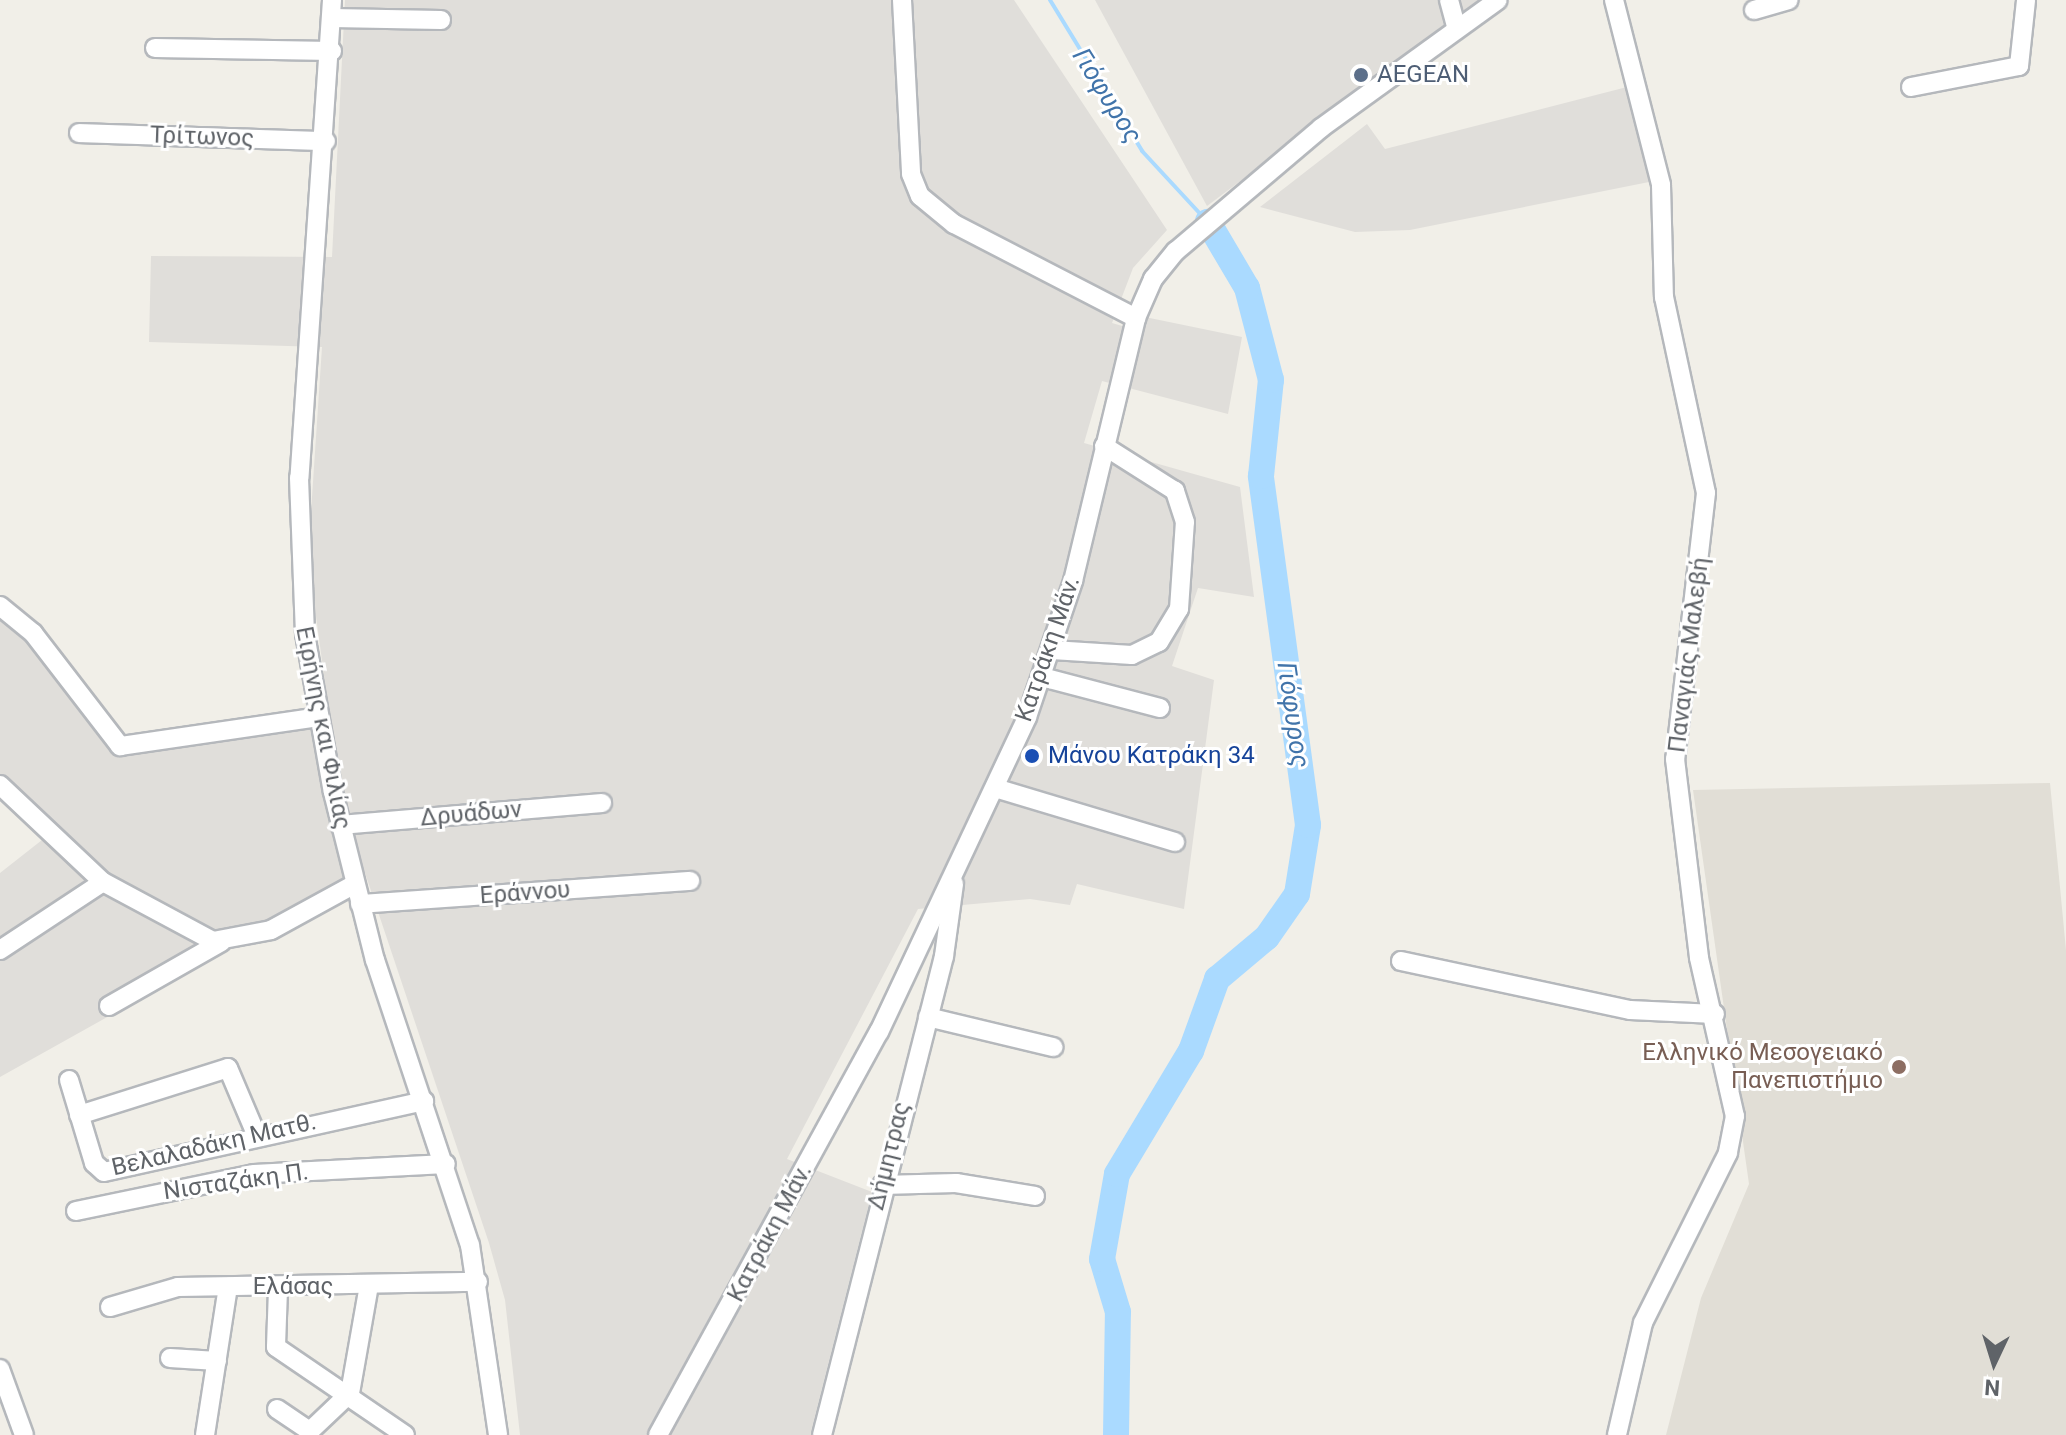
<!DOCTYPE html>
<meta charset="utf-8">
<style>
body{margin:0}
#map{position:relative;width:2066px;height:1435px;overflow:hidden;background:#f1efe8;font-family:Roboto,sans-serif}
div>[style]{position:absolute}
.industrial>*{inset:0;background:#e0deda}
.education>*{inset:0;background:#e1ded6}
.stream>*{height:4px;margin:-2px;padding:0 2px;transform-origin:2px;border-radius:2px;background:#aadaff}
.river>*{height:26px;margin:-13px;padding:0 13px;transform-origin:13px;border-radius:13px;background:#aadaff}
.roads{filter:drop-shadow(2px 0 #b5b8bc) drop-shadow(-2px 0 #b5b8bc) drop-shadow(0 2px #b5b8bc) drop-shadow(0 -2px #b5b8bc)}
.minor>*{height:18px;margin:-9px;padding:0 9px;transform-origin:9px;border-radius:9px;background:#fff}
.dots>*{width:22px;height:22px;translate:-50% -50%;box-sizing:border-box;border:4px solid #fff;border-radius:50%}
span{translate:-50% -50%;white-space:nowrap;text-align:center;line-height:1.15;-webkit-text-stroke:6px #fff;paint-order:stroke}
.service-label{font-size:24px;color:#4e5e75}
.left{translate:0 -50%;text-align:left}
.street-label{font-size:24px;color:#5f6368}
.transit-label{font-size:24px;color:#164399}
.education-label{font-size:24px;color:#785e54}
.right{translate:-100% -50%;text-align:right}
.water-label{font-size:26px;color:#4174aa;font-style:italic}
.north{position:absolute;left:1954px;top:1323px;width:80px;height:80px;-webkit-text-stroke:6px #fff;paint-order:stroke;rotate:184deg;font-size:22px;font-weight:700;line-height:32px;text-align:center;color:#5f6368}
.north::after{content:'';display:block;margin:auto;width:28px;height:36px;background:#5f6368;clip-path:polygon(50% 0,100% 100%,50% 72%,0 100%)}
</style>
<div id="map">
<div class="industrial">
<div style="clip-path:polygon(345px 0,1014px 0,1167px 230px,1133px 268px,1112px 323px,1136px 330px,1140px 316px,1242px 337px,1228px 414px,1102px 381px,1084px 443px,1240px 487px,1254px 597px,1198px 588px,1172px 666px,1214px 680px,1184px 909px,1077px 884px,1070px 905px,1030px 899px,918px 909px,787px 1159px,872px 1192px,810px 1435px,520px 1435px,505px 1300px,489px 1243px,365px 873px,0 1077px,0 873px,56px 829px,0 780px,0 618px,40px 652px,99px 737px,126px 754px,330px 720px,308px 557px,322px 347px,149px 342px,151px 256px,332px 257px)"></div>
<div style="clip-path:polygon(1095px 0,1482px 0,1207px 206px)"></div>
<div style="clip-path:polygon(1627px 87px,1649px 182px,1410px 230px,1355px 232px,1260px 207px,1367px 124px,1385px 149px)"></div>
</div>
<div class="education">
<div style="clip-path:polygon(2050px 783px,2066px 950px,2066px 1435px,1666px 1435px,1701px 1298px,1749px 1184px,1693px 790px)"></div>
</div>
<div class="stream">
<div style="left:1050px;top:0;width:177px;rotate:58.6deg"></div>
<div style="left:1142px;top:151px;width:93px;rotate:47.2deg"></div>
</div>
<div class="river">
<div style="left:1116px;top:1435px;width:123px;rotate:-89.1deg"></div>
<div style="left:1118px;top:1312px;width:55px;rotate:-106.8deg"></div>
<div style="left:1102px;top:1259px;width:86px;rotate:-80deg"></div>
<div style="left:1117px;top:1174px;width:144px;rotate:-59deg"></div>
<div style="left:1191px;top:1051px;width:77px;rotate:-70.1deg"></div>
<div style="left:1217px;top:979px;width:65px;rotate:-40deg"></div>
<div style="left:1267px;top:937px;width:52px;rotate:-55.1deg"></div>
<div style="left:1297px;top:894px;width:70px;rotate:-80.9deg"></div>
<div style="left:1308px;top:825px;width:352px;rotate:-97.7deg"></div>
<div style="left:1261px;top:476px;width:97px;rotate:-84.1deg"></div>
<div style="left:1271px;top:380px;width:95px;rotate:-104.6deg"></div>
<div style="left:1247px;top:288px;width:77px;rotate:-120.6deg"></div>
</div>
<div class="roads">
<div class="minor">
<div style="left:332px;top:0;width:479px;rotate:93.9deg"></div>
<div style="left:299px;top:478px;width:156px;rotate:87.8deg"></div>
<div style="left:305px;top:634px;width:160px;rotate:80deg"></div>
<div style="left:333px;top:792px;width:173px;rotate:76deg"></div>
<div style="left:375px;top:960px;width:300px;rotate:71.6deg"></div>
<div style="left:470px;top:1245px;width:192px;rotate:81.6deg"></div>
<div style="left:902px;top:0;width:174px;rotate:87deg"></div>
<div style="left:911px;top:174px;width:24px;rotate:68deg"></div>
<div style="left:920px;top:196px;width:44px;rotate:39.5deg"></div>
<div style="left:954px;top:224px;width:205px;rotate:27.3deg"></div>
<div style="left:1449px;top:0;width:27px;rotate:75deg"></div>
<div style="left:1614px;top:0;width:191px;rotate:75.7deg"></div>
<div style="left:1661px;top:185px;width:112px;rotate:88.5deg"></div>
<div style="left:1664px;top:297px;width:200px;rotate:77.9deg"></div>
<div style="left:1706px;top:493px;width:268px;rotate:96.6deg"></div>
<div style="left:1675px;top:759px;width:200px;rotate:83.1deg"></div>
<div style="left:1699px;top:958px;width:162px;rotate:77.2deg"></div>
<div style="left:1735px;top:1116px;width:38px;rotate:101deg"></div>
<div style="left:1728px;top:1153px;width:190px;rotate:116.6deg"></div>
<div style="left:1643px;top:1323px;width:115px;rotate:103.1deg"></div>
<div style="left:1754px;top:10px;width:36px;rotate:-16deg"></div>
<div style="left:332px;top:18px;width:109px;rotate:1.1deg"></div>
<div style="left:155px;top:48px;width:177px;rotate:1deg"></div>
<div style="left:1911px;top:87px;width:110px;rotate:-11deg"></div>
<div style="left:2019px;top:66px;width:66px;rotate:-83.9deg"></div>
<div style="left:79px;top:133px;width:247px;rotate:1.9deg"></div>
<div style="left:0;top:606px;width:43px;rotate:39.3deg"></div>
<div style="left:33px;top:633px;width:143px;rotate:52.4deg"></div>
<div style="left:120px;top:746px;width:200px;rotate:-8.3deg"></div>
<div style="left:1052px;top:650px;width:80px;rotate:3.6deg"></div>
<div style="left:1132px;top:655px;width:30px;rotate:-26deg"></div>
<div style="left:1159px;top:642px;width:39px;rotate:-59deg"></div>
<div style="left:1179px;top:609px;width:87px;rotate:-86.1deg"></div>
<div style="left:1185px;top:522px;width:33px;rotate:-108deg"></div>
<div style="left:1175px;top:491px;width:84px;rotate:-147.6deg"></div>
<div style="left:1042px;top:677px;width:122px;rotate:14.7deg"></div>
<div style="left:0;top:785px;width:141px;rotate:43.3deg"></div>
<div style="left:103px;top:882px;width:125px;rotate:28.2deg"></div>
<div style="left:213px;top:941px;width:59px;rotate:-10.7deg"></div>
<div style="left:271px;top:930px;width:96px;rotate:-28.7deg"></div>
<div style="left:995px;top:788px;width:188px;rotate:16.7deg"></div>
<div style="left:340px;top:825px;width:263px;rotate:-4.8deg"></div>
<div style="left:360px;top:904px;width:331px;rotate:-4deg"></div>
<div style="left:0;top:950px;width:123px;rotate:-33.4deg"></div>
<div style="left:1401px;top:961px;width:234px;rotate:12.1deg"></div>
<div style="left:1630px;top:1010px;width:85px;rotate:2.7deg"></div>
<div style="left:109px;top:1006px;width:129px;rotate:-29.7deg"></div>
<div style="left:928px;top:1017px;width:129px;rotate:13.5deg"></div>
<div style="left:69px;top:1080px;width:87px;rotate:73.2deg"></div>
<div style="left:94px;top:1163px;width:13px;rotate:42deg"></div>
<div style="left:104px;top:1172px;width:328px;rotate:-12.5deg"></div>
<div style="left:79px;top:1115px;width:156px;rotate:-17.5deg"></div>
<div style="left:228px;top:1068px;width:72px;rotate:67deg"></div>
<div style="left:882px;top:1185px;width:74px;rotate:-1.5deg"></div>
<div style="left:956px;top:1183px;width:80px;rotate:9.3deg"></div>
<div style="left:76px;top:1211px;width:182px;rotate:-11.7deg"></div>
<div style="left:254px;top:1174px;width:192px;rotate:-3deg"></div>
<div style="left:278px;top:1289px;width:58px;rotate:92deg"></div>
<div style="left:276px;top:1347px;width:156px;rotate:34.3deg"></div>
<div style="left:110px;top:1307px;width:71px;rotate:-16.4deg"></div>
<div style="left:178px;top:1287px;width:300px;rotate:-1deg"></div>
<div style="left:170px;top:1358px;width:47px;rotate:3.7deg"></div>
<div style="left:0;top:1369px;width:70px;rotate:70deg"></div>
<div style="left:277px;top:1409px;width:40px;rotate:34deg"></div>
<div style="left:310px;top:1431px;width:55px;rotate:-43.5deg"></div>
<div style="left:350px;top:1393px;width:110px;rotate:-80deg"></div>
<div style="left:205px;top:1435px;width:150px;rotate:-81.2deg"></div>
<div style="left:658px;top:1435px;width:460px;rotate:-61.3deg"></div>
<div style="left:879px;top:1032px;width:348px;rotate:-64.8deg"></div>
<div style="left:1027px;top:717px;width:144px;rotate:-71.3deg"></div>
<div style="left:1073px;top:581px;width:270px;rotate:-76.5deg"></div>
<div style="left:1136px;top:318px;width:43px;rotate:-66.4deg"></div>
<div style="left:1153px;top:279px;width:36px;rotate:-51deg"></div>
<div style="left:1176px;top:251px;width:190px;rotate:-40.3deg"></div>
<div style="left:1321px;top:128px;width:218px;rotate:-35.9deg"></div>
<div style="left:822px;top:1435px;width:494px;rotate:-75.7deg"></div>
<div style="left:944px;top:956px;width:73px;rotate:-82.1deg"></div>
</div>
</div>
<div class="dots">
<div style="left:1361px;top:75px;background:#5c6f8a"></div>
<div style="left:1032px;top:756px;background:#1a4fb4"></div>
<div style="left:1899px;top:1067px;background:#8d6e63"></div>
</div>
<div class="service-label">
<span class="left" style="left:1377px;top:75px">AEGEAN</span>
</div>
<div class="street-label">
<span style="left:202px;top:137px;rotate:2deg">Τρίτωνος</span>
<span style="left:1048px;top:649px;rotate:-71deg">Κατράκη Μάν.</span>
<span style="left:1689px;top:655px;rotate:-83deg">Παναγιάς Μαλεβή</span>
<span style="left:323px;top:728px;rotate:79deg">Ειρήνης και Φιλίας</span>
<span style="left:471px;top:814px;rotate:-5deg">Δρυάδων</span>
<span style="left:525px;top:893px;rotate:-4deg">Εράννου</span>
<span style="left:214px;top:1145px;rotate:-13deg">Βελαλαδάκη Ματθ.</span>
<span style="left:889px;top:1156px;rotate:-76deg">Δήμητρας</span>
<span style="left:236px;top:1182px;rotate:-8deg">Νισταζάκη Π.</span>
<span style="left:770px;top:1233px;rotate:-62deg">Κατράκη Μάν.</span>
<span style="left:293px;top:1287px">Ελάσας</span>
</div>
<div class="transit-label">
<span class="left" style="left:1048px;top:756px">Μάνου Κατράκη 34</span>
</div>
<div class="education-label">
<span class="right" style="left:1883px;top:1067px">Ελληνικό Μεσογειακό<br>Πανεπιστήμιο</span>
</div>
<div class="water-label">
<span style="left:1107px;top:96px;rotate:58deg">Γιόφυρος</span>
<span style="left:1293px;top:715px;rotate:82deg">Γιόφυρος</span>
</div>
<div class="north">N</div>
</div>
